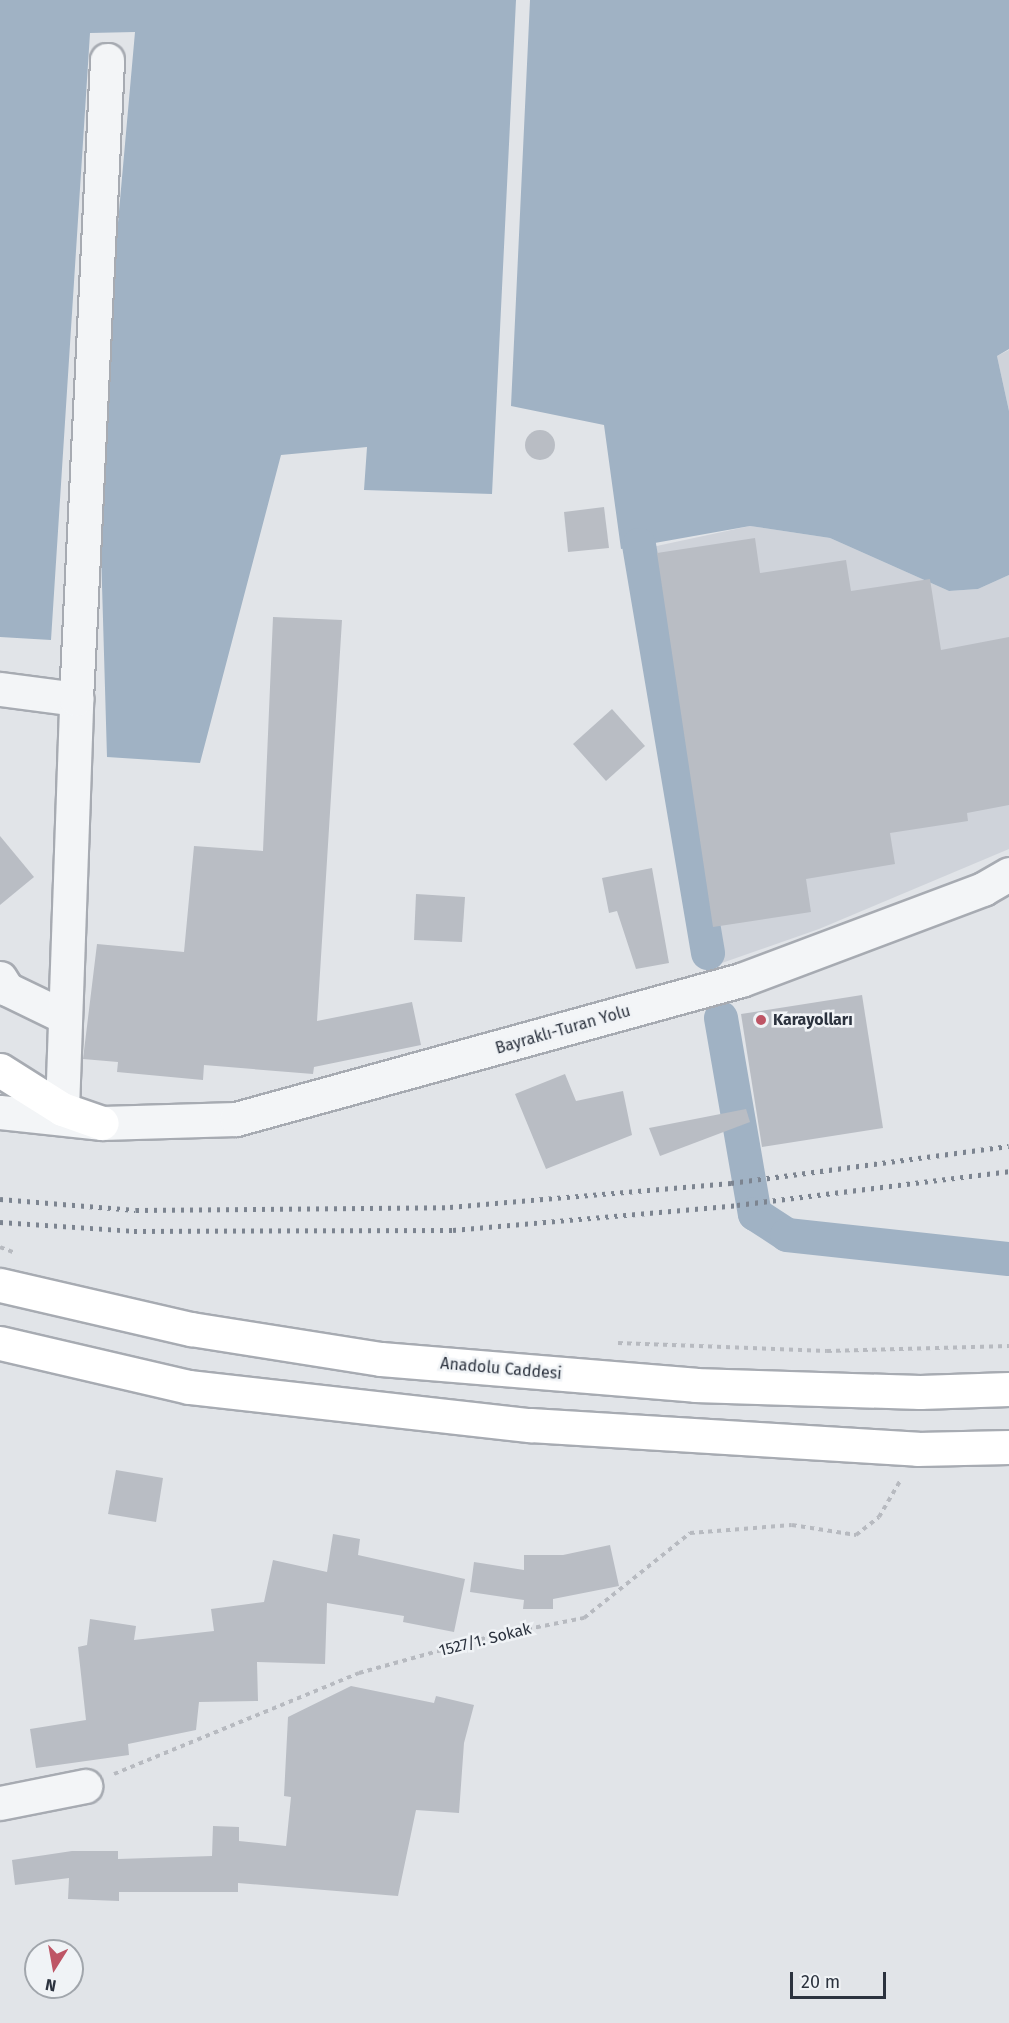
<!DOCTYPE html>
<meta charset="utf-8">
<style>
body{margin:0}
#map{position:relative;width:1009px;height:2023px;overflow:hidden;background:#e1e4e8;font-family:"Fira Sans",sans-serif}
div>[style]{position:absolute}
.built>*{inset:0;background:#cfd3da}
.water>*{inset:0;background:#a0b2c4}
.canal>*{height:34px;margin:-17px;padding:0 17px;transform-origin:17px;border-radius:17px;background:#a0b2c4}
.building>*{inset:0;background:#b9bdc4}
.round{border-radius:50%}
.path>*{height:4px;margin-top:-2px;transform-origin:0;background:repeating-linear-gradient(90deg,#b7bac0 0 4.5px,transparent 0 9px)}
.roads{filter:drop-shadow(2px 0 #a7abb2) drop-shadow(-2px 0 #a7abb2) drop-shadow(0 2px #a7abb2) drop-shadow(0 -2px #a7abb2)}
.minor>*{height:33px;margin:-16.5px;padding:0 16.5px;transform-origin:16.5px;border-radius:16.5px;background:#f3f5f7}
.highway>*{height:33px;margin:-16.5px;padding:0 16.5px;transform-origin:16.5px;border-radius:16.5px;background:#fff}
.rail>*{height:4.5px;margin-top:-2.25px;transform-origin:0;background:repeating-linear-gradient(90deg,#7c8490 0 3px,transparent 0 9px)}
.dots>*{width:16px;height:16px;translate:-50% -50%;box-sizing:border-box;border:3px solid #f0f3f6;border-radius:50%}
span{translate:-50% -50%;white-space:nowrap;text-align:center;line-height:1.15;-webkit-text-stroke:5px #f0f3f6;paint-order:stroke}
.poi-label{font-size:16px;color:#2b323e;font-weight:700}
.left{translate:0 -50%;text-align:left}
.street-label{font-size:16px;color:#2b323e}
.north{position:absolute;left:24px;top:1939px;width:60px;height:60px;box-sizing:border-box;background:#f0f3f6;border:2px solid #a1a6ac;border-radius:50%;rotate:191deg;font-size:16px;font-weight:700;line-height:24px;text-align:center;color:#2b323e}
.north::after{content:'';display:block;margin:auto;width:21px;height:27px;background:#be5565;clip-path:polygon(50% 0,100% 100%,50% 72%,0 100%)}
.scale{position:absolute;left:790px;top:1972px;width:96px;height:27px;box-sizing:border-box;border:3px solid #2b323e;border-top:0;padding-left:8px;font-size:18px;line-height:21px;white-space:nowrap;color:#2b323e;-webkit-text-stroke:4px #f0f3f6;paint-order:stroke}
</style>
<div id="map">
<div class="built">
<div style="clip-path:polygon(1009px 350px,1009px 411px,997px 356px)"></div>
<div style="clip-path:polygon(750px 526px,830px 538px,949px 591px,978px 589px,1009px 575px,1009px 849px,819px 929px,719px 964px,652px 547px)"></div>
</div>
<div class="water">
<div style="clip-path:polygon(0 0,516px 0,492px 494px,364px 490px,367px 447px,281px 455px,200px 763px,107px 757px,98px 447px,135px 32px,90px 33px,51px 640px,0 637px)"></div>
<div style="clip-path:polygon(530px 0,1009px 0,1009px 349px,997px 356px,1009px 411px,1009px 575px,978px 589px,949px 591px,830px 538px,750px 526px,621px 549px,604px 425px,511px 406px)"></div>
</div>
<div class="canal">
<div style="left:639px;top:545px;width:414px;rotate:80.4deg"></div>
<div style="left:721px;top:1018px;width:199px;rotate:80.2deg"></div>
<div style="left:755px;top:1214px;width:38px;rotate:33deg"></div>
<div style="left:787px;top:1235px;width:223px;rotate:6.2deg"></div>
</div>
<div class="building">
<div class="round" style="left:525px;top:430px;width:30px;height:30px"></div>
<div style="clip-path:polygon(604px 507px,609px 548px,568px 552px,564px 512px)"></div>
<div style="clip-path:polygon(755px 538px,760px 573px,846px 560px,851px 591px,930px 579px,941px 650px,1009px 637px,1009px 805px,967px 813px,968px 821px,890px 833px,895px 864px,806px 879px,811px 912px,713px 927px,657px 553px)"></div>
<div style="clip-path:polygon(273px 617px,342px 620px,317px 1021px,412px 1002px,421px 1045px,314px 1067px,313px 1074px,204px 1065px,203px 1080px,117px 1072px,118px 1062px,83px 1059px,97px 944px,184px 952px,194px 846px,263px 851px)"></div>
<div style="clip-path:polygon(612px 709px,645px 746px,606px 781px,573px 744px)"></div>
<div style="clip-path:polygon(0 836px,34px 877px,0 905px)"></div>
<div style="clip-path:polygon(652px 868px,669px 963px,636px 969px,617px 911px,609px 913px,602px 878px)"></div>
<div style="clip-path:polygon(416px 894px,465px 897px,462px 942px,414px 940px)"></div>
<div style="clip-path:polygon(862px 995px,883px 1128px,762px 1147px,741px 1014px)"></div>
<div style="clip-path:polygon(565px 1074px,576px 1101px,623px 1091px,632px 1135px,546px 1169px,515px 1094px)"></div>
<div style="clip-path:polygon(746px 1109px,750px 1122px,660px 1156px,649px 1128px)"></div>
<div style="clip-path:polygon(116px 1470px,163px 1478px,156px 1522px,108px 1514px)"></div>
<div style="clip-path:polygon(333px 1534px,360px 1539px,358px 1555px,465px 1579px,454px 1632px,403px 1622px,404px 1616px,327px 1603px,325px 1664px,257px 1662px,258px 1701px,199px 1702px,196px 1730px,128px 1744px,129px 1755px,36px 1768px,30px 1729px,86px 1720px,78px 1647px,87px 1645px,90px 1619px,136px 1626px,134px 1640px,214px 1631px,211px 1609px,264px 1602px,273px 1560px,327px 1572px)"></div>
<div style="clip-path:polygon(610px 1545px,619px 1586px,553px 1599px,553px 1609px,523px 1609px,524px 1600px,470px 1592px,474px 1562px,524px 1570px,524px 1555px,563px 1555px)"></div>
<div style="clip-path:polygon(351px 1686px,434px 1703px,436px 1696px,474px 1705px,464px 1743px,459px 1813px,416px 1810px,398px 1896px,238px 1883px,238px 1892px,119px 1892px,119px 1901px,68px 1899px,69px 1878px,15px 1885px,12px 1860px,72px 1851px,118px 1851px,118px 1859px,212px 1856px,213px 1826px,239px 1827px,239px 1841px,286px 1846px,291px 1797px,284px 1796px,288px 1717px)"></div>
</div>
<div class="path">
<div style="left:0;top:1247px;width:14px;rotate:21deg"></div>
<div style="left:618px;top:1343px;width:209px;rotate:2.2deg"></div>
<div style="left:827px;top:1351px;width:182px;rotate:-1.6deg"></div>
<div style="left:114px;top:1774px;width:265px;rotate:-22.4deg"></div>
<div style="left:359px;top:1673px;width:138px;rotate:-15.5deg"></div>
<div style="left:492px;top:1636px;width:94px;rotate:-11.1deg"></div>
<div style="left:584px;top:1618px;width:136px;rotate:-38.7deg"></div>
<div style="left:690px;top:1533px;width:102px;rotate:-4.5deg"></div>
<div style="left:792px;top:1525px;width:65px;rotate:8.9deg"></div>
<div style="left:856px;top:1535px;width:29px;rotate:-38deg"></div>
<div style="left:879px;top:1517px;width:42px;rotate:-59.7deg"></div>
</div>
<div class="roads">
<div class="minor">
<div style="left:0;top:689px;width:77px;rotate:7.5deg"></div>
<div style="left:0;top:978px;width:13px;rotate:58deg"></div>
<div style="left:7px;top:989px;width:64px;rotate:25.8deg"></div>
<div style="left:62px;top:1109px;width:410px;rotate:-88deg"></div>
<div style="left:76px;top:699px;width:640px;rotate:-87.22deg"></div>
<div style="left:0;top:1112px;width:103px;rotate:6.2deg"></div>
<div style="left:102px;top:1123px;width:134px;rotate:-1.7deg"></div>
<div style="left:236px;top:1119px;width:524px;rotate:-15.39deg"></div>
<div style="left:741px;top:980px;width:259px;rotate:-20.6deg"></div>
<div style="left:983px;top:889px;width:30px;rotate:-30deg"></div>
<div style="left:0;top:1803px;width:87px;rotate:-11.3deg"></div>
</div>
<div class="highway">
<div style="left:0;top:1070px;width:73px;rotate:32.2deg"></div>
<div style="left:62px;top:1109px;width:42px;rotate:19.3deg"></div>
<div style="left:0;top:1285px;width:196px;rotate:13deg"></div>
<div style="left:191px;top:1329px;width:192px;rotate:9deg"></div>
<div style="left:381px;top:1359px;width:315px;rotate:4.7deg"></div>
<div style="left:695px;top:1385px;width:225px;rotate:1.8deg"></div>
<div style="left:920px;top:1392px;width:89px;rotate:-1.9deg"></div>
<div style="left:0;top:1343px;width:194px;rotate:13.1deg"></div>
<div style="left:189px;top:1387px;width:343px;rotate:6.4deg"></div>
<div style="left:530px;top:1425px;width:388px;rotate:3.5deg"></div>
<div style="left:917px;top:1449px;width:92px;rotate:-1.2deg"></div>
</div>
</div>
<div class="rail">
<div style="left:0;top:1199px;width:136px;rotate:4.6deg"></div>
<div style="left:136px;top:1210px;width:314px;rotate:-0.5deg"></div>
<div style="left:450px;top:1207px;width:282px;rotate:-4.9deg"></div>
<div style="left:731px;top:1183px;width:280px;rotate:-7.6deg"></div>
<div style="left:0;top:1222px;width:134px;rotate:3.8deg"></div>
<div style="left:134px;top:1231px;width:319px;rotate:-0.2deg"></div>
<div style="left:453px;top:1230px;width:285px;rotate:-5deg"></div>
<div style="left:737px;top:1205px;width:274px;rotate:-7.1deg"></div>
</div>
<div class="dots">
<div style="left:761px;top:1020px;background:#be5565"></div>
</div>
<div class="poi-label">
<span class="left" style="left:773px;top:1020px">Karayolları</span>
</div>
<div class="street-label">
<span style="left:563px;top:1030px;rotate:-16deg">Bayraklı-Turan Yolu</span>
<span style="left:501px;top:1369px;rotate:5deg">Anadolu Caddesi</span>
<span style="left:485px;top:1640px;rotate:-14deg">1527/1. Sokak</span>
</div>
<div class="north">N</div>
<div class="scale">20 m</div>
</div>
